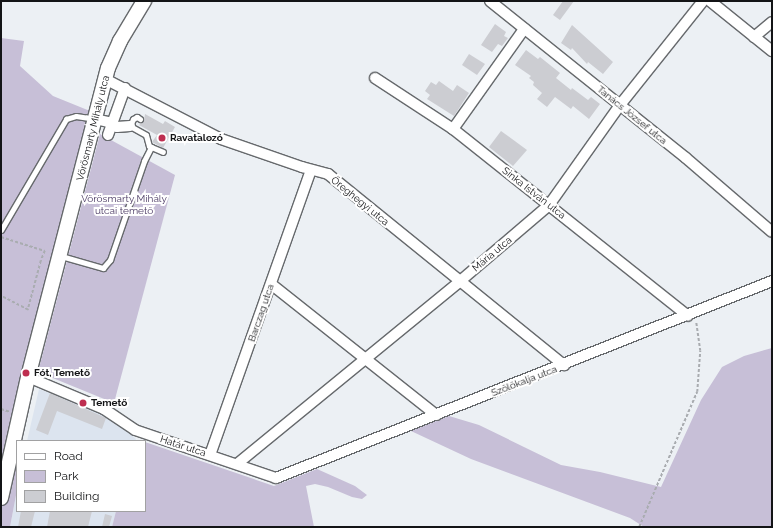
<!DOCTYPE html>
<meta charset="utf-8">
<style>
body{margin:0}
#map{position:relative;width:773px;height:528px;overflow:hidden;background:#ecf0f4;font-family:Raleway,sans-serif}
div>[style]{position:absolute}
.built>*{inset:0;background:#dce4ef}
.green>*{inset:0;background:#c7bfd7}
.building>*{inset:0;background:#cccdd2}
.path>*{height:1.5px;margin-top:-0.75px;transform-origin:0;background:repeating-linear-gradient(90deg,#a9acb0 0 3px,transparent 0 5px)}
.roads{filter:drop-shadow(1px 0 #66696c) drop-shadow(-1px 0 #66696c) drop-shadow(0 1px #66696c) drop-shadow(0 -1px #66696c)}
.service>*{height:5px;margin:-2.5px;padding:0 2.5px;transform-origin:2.5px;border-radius:2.5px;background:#fff}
.minor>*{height:10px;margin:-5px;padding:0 5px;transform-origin:5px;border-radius:5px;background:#fff}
.secondary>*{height:14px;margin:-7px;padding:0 7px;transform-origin:7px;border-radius:7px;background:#fff}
.dots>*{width:11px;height:11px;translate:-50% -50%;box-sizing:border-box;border:2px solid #fff;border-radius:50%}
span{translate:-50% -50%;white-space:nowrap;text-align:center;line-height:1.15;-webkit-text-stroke:4px #fff;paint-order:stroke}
.street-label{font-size:10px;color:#131416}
.poi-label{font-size:10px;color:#131416;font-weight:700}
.left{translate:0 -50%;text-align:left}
.park-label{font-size:10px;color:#493862}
.frame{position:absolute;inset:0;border:2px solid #131416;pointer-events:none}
.legend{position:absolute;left:16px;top:440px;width:130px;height:72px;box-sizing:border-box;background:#fff;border:1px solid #a1a1a2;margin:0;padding:5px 7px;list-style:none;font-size:12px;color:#131416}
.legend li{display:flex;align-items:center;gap:8px;height:20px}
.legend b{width:20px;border:1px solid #a1a1a2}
</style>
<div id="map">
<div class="built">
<div style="clip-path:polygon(39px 389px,105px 413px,136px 439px,135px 441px,27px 441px)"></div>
<div style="clip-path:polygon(17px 490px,17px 511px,116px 511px,112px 527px,10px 527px)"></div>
</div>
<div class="green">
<div style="clip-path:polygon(1px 38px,24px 41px,20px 66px,53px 96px,90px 111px,17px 455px,17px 490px,10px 527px,1px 527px)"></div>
<div style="clip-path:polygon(100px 134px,175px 175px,114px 403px,38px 372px)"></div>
<div style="clip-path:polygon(772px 348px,772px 527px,644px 527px,630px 518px,471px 459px,411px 431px,449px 416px,479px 425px,561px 465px,600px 472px,661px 487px,701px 400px,722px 367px,744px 356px)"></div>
<div style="clip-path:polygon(145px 442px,274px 486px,317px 469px,355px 486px,367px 495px,362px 499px,352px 497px,328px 487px,315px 484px,306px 486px,314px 527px,112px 527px,116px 511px,145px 511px)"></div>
</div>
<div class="building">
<div style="clip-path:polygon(563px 1px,574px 1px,560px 20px,553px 15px)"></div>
<div style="clip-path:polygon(495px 24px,506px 32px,504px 36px,508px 38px,502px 46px,498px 44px,492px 52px,481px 45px)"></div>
<div style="clip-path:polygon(572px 25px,613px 62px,603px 74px,588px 62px,587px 64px,572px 48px,571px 50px,561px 43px)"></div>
<div style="clip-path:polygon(526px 50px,538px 59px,540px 57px,560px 73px,556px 78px,571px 90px,572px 88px,588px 100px,591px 97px,600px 104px,589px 119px,573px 106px,571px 109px,555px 97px,547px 107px,537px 99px,542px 93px,533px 85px,534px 82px,529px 78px,531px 76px,515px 65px)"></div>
<div style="clip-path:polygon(469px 54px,485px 64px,477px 75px,462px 65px)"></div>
<div style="clip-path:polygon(439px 81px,453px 91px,457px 85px,469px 93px,454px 116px,427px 99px,430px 95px,425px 91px,431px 82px,436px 85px)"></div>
<div style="clip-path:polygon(145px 114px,163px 124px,165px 121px,175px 127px,163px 148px,152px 142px,157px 135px,139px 125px,144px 121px)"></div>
<div style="clip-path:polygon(501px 131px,527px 150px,513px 166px,489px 147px)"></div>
<div style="clip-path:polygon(50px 393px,106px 418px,102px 429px,57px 411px,48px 435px,36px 430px)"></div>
<div style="clip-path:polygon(21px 511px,35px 511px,31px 527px,18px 527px)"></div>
<div style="clip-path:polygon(50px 511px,92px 511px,88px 527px,47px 527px)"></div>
<div style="clip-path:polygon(105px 514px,112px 516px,109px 527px,102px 527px)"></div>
</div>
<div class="path">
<div style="left:1px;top:237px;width:46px;rotate:17.7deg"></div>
<div style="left:45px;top:251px;width:11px;rotate:112deg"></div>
<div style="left:41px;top:261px;width:51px;rotate:104.9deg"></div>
<div style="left:28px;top:310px;width:30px;rotate:-153deg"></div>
<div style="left:1px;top:409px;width:9px;rotate:18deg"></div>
<div style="left:639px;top:527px;width:147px;rotate:-66.8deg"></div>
<div style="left:697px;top:392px;width:41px;rotate:-85.8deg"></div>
<div style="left:700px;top:351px;width:29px;rotate:-98deg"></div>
</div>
<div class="roads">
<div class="service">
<div style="left:140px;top:119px;width:4px;rotate:-146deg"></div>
<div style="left:137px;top:117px;width:4px;rotate:153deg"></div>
<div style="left:133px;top:119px;width:8px;rotate:113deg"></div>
<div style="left:130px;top:126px;width:18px;rotate:29deg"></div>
<div style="left:146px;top:135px;width:11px;rotate:75deg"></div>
<div style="left:149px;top:146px;width:15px;rotate:23deg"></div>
<div style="left:1px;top:230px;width:129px;rotate:-59.6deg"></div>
<div style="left:66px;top:119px;width:10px;rotate:-17deg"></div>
<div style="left:76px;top:116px;width:18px;rotate:9deg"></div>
<div style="left:61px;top:256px;width:44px;rotate:15.9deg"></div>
<div style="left:103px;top:268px;width:11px;rotate:-49deg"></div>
<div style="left:110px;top:260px;width:105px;rotate:-71deg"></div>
<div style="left:144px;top:161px;width:16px;rotate:-63deg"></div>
</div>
<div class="minor">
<div style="left:490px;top:1px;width:251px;rotate:38.7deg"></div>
<div style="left:686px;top:158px;width:113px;rotate:40.7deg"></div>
<div style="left:710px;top:1px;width:80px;rotate:38.9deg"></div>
<div style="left:754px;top:37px;width:23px;rotate:-40deg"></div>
<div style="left:375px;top:78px;width:93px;rotate:33.2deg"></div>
<div style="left:453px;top:129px;width:300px;rotate:38.5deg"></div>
<div style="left:105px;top:79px;width:131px;rotate:27.3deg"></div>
<div style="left:221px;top:139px;width:86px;rotate:19.1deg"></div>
<div style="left:302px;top:167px;width:27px;rotate:15deg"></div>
<div style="left:328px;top:174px;width:304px;rotate:39deg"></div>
<div style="left:95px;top:119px;width:13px;rotate:13deg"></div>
<div style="left:108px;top:122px;width:10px;rotate:29deg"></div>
<div style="left:117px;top:127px;width:13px;rotate:-4deg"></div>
<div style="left:453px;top:129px;width:123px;rotate:-54.6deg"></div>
<div style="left:108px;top:135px;width:50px;rotate:-70.1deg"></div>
<div style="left:271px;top:284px;width:211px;rotate:38.4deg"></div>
<div style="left:28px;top:377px;width:82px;rotate:22.8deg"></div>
<div style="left:104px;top:409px;width:37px;rotate:34deg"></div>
<div style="left:135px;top:430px;width:149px;rotate:18.8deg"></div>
<div style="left:276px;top:478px;width:534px;rotate:-21.66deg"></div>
<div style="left:210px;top:455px;width:302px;rotate:-70.5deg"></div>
<div style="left:237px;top:464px;width:287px;rotate:-39.3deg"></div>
<div style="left:459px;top:282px;width:118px;rotate:-40.5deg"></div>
<div style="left:549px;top:205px;width:123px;rotate:-54.6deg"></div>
<div style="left:620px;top:105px;width:133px;rotate:-51.4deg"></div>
</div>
<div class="secondary">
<div style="left:1px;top:498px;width:124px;rotate:-77.4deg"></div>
<div style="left:28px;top:377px;width:319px;rotate:-75.5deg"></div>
<div style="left:108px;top:68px;width:30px;rotate:-66deg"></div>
<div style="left:120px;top:41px;width:47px;rotate:-59deg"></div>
</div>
</div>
<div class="dots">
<div style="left:162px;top:138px;background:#be2e50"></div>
<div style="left:26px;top:373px;background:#be2e50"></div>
<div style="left:83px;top:403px;background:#be2e50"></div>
</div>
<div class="street-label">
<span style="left:632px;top:115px;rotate:39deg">Tanács József utca</span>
<span style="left:93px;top:128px;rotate:-76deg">Vörösmarty Mihály utca</span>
<span style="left:534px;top:193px;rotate:38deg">Sinka István utca</span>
<span style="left:360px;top:201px;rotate:39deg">Öreghegyi utca</span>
<span style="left:492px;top:254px;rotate:-40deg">Mária utca</span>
<span style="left:261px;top:313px;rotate:-71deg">Barczag utca</span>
<span style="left:524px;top:381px;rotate:-21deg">Szőlőkalja utca</span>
<span style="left:183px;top:446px;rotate:18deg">Határ utca</span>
</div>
<div class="poi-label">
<span class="left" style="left:170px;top:138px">Ravatalozó</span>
<span class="left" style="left:34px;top:373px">Fót, Temető</span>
<span class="left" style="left:91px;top:403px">Temető</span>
</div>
<div class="park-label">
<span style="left:124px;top:204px">Vörösmarty Mihály<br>utcai temető</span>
</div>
<div class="frame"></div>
<ul class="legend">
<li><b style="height:5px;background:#fff"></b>Road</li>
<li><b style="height:11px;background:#c7bfd7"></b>Park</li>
<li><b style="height:11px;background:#cccdd2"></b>Building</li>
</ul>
</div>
